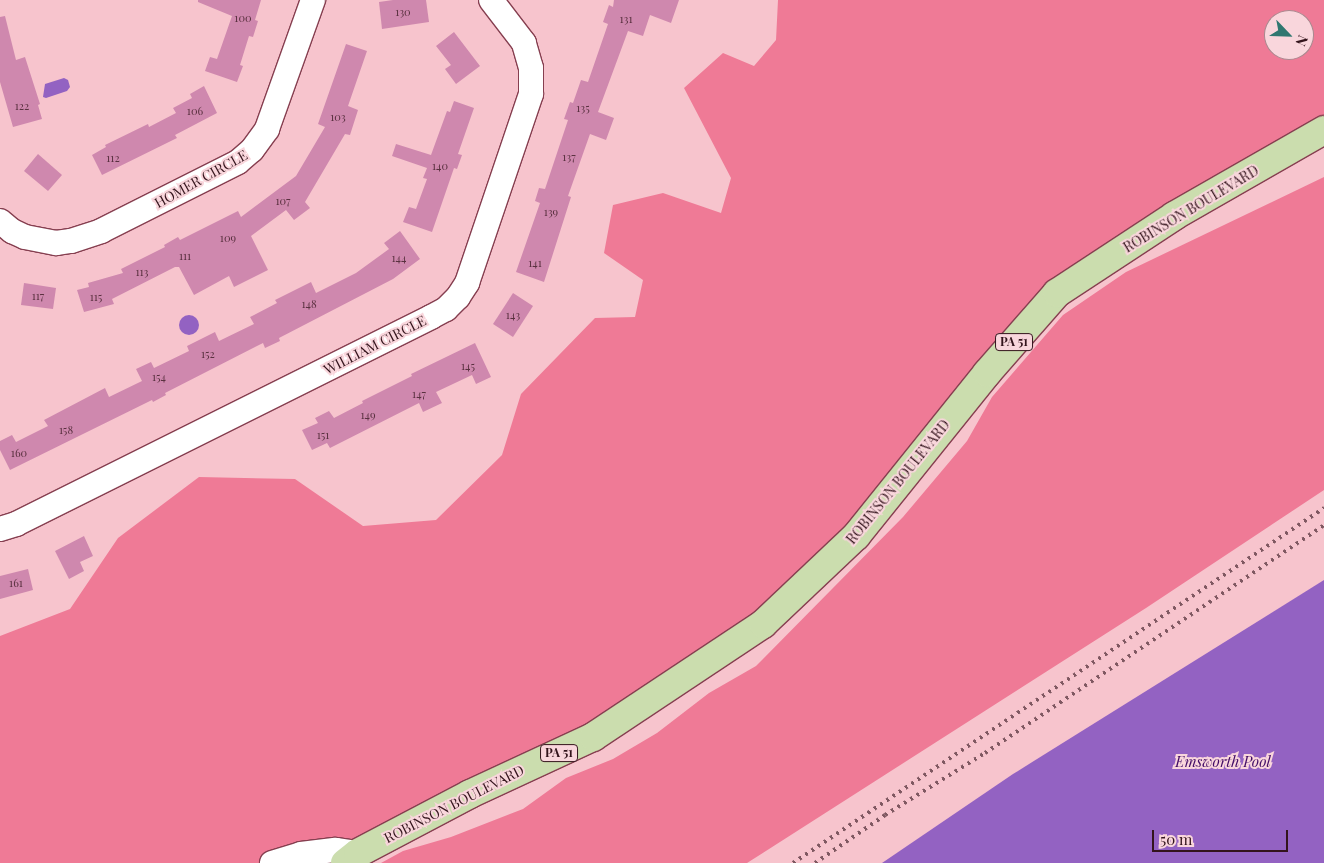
<!DOCTYPE html>
<style>
body{margin:0}
#map{position:relative;width:1324px;height:863px;overflow:hidden;background:#f7c4cd;font-family:"Playfair Display",serif}
div>[style]{position:absolute}
.green>*{inset:0;background:#ef7a96}
.water>*{inset:0;background:#9362c2}
.round{border-radius:50%}
.building>*{inset:0;background:#cf88ae}
.roads{filter:drop-shadow(1px 0 #863f50) drop-shadow(-1px 0 #863f50) drop-shadow(0 1px #863f50) drop-shadow(0 -1px #863f50)}
.minor>*{height:24px;margin:-12px;padding:0 12px;transform-origin:12px;border-radius:12px;background:#fff}
.major>*{height:28px;margin:-14px;padding:0 14px;transform-origin:14px;border-radius:14px;background:#cbddae}
.rail>*{height:4px;margin-top:-2px;transform-origin:0;background:repeating-linear-gradient(90deg,#7f5861 0 2.5px,transparent 0 7.5px)}
span{translate:-50% -50%;white-space:nowrap;text-align:center;line-height:1.15;-webkit-text-stroke:4px #f9d6dc;paint-order:stroke}
.number-label{font-size:11px;color:#5a3140}
.number-label span{-webkit-text-stroke-width:0}
.shield-label span{padding:1px 4px;background:#f9d6dc;border:1px solid;border-radius:4px;-webkit-text-stroke-width:0}
.shield-label{font-size:12px;color:#33141c;font-weight:700}
.street-label{font-size:14px;color:#33141c}
.water-label{font-size:15px;color:#420c66;font-style:italic}
.north{position:absolute;left:1264px;top:10px;width:50px;height:50px;box-sizing:border-box;background:#f9d6dc;border:1px solid #aa888f;border-radius:50%;rotate:114deg;font-size:14px;font-weight:700;line-height:20px;text-align:center;color:#33141c}
.north::after{content:'';display:block;margin:auto;width:18px;height:22px;background:#307770;clip-path:polygon(50% 0,100% 100%,50% 72%,0 100%)}
.scale{position:absolute;left:1152px;top:830px;width:136px;height:22px;box-sizing:border-box;border:2px solid #33141c;border-top:0;padding-left:6px;font-size:15px;line-height:18px;white-space:nowrap;color:#33141c;-webkit-text-stroke:4px #f9d6dc;paint-order:stroke}
</style>
<div id="map">
<div class="green">
<div style="clip-path:polygon(evenodd,778px 0,1324px 0,1324px 126px,1055px 283px,851px 533px,760px 620px,591px 732px,357px 851px,268px 863px,0 863px,0 636px,70px 609px,118px 538px,199px 477px,295px 479px,363px 526px,436px 520px,502px 455px,521px 394px,595px 318px,635px 317px,643px 280px,604px 253px,613px 205px,663px 193px,721px 213px,731px 178px,684px 88px,723px 53px,754px 66px,776px 40px,778px 0,1274px 20px,1304px 20px,1304px 50px,1274px 50px,1274px 20px)"></div>
<div style="clip-path:polygon(1324px 177px,1324px 490px,1146px 608px,747px 863px,381px 863px,403px 851px,451px 837px,523px 809px,566px 778px,613px 759px,657px 733px,709px 693px,756px 666px,903px 517px,967px 441px,992px 397px,1063px 315px,1126px 272px)"></div>
</div>
<div class="water">
<div style="clip-path:polygon(64px 78px,68px 80px,70px 87px,67px 91px,46px 98px,43px 97px,45px 84px)"></div>
<div class="round" style="left:179px;top:315px;width:20px;height:20px"></div>
<div style="clip-path:polygon(1324px 580px,1324px 863px,882px 863px,1013px 774px)"></div>
</div>
<div class="building">
<div style="clip-path:polygon(198px 0,261px 0,255px 20px,258px 21px,253px 37px,249px 36px,240px 65px,243px 66px,237px 82px,205px 71px,210px 57px,217px 59px,232px 16px,198px 2px)"></div>
<div style="clip-path:polygon(393px 0,426px 0,429px 22px,382px 29px,379px 2px)"></div>
<div style="clip-path:polygon(614px 0,679px 0,671px 23px,650px 15px,643px 36px,628px 31px,598px 112px,614px 118px,606px 140px,590px 134px,568px 196px,571px 197px,544px 282px,516px 272px,540px 203px,535px 201px,539px 188px,545px 189px,568px 120px,564px 119px,570px 102px,573px 103px,581px 80px,588px 82px,608px 24px,603px 22px,609px 5px,613px 7px)"></div>
<div style="clip-path:polygon(5px 16px,16px 60px,25px 57px,40px 104px,38px 105px,42px 119px,13px 127px,0 82px,0 17px)"></div>
<div style="clip-path:polygon(454px 32px,480px 66px,456px 84px,445px 69px,451px 65px,436px 46px)"></div>
<div style="clip-path:polygon(346px 44px,367px 51px,348px 106px,358px 110px,350px 135px,345px 134px,305px 202px,310px 208px,294px 220px,286px 210px,251px 236px,268px 270px,234px 287px,229px 276px,194px 295px,179px 267px,175px 267px,112px 299px,114px 304px,84px 312px,77px 290px,89px 287px,88px 283px,123px 273px,121px 269px,165px 247px,164px 245px,178px 237px,180px 240px,238px 211px,241px 217px,296px 176px,325px 127px,318px 124px)"></div>
<div style="clip-path:polygon(204px 86px,217px 113px,175px 135px,177px 138px,102px 175px,92px 155px,106px 147px,105px 145px,148px 124px,149px 127px,176px 113px,173px 108px,192px 98px,190px 94px)"></div>
<div style="clip-path:polygon(454px 101px,474px 108px,458px 154px,462px 155px,457px 169px,454px 168px,432px 232px,403px 222px,409px 207px,416px 209px,427px 179px,423px 178px,427px 168px,392px 156px,396px 144px,431px 155px,447px 111px,450px 112px)"></div>
<div style="clip-path:polygon(38px 154px,62px 175px,48px 191px,24px 171px)"></div>
<div style="clip-path:polygon(400px 231px,420px 259px,393px 279px,279px 338px,280px 341px,265px 348px,263px 343px,165px 393px,166px 395px,153px 402px,152px 400px,10px 470px,0 450px,0 441px,12px 435px,16px 442px,48px 426px,44px 420px,105px 388px,109px 397px,142px 381px,136px 369px,151px 362px,154px 368px,189px 351px,187px 346px,215px 332px,219px 341px,254px 324px,250px 317px,277px 303px,275px 300px,311px 282px,316px 293px,356px 273px,389px 249px,384px 243px)"></div>
<div style="clip-path:polygon(24px 283px,56px 288px,53px 309px,21px 305px)"></div>
<div style="clip-path:polygon(513px 293px,533px 306px,513px 337px,493px 324px)"></div>
<div style="clip-path:polygon(475px 343px,491px 377px,476px 384px,472px 375px,436px 392px,442px 403px,423px 412px,419px 403px,330px 448px,327px 443px,312px 450px,302px 430px,318px 423px,315px 418px,329px 411px,334px 418px,363px 403px,362px 401px,412px 376px,411px 374px)"></div>
<div style="clip-path:polygon(84px 536px,93px 556px,80px 562px,84px 571px,69px 579px,55px 551px)"></div>
<div style="clip-path:polygon(28px 569px,33px 590px,0 599px,0 576px)"></div>
</div>
<div class="roads">
<div class="minor">
<div style="left:0;top:221px;width:16px;rotate:40deg"></div>
<div style="left:12px;top:231px;width:14px;rotate:25deg"></div>
<div style="left:25px;top:237px;width:32px;rotate:11deg"></div>
<div style="left:56px;top:243px;width:15px;rotate:-8deg"></div>
<div style="left:71px;top:241px;width:32px;rotate:-18deg"></div>
<div style="left:101px;top:231px;width:153px;rotate:-26.7deg"></div>
<div style="left:238px;top:162px;width:18px;rotate:-41deg"></div>
<div style="left:252px;top:150px;width:26px;rotate:-54deg"></div>
<div style="left:267px;top:129px;width:137px;rotate:-70.4deg"></div>
<div style="left:0;top:529px;width:17px;rotate:-17deg"></div>
<div style="left:16px;top:524px;width:464px;rotate:-26.5deg"></div>
<div style="left:431px;top:317px;width:17px;rotate:-28deg"></div>
<div style="left:446px;top:309px;width:17px;rotate:-45deg"></div>
<div style="left:458px;top:297px;width:17px;rotate:-57deg"></div>
<div style="left:467px;top:283px;width:200px;rotate:-71.3deg"></div>
<div style="left:531px;top:94px;width:26px;rotate:-90deg"></div>
<div style="left:531px;top:68px;width:26px;rotate:-106deg"></div>
<div style="left:524px;top:43px;width:54px;rotate:-127.5deg"></div>
<div style="left:272px;top:863px;width:30px;rotate:-17deg"></div>
<div style="left:301px;top:854px;width:35px;rotate:-7deg"></div>
<div style="left:336px;top:850px;width:22px;rotate:8deg"></div>
</div>
<div class="major">
<div style="left:345px;top:863px;width:16px;rotate:-38deg"></div>
<div style="left:358px;top:853px;width:127px;rotate:-27.8deg"></div>
<div style="left:470px;top:794px;width:136px;rotate:-24.9deg"></div>
<div style="left:593px;top:737px;width:204px;rotate:-33.6deg"></div>
<div style="left:763px;top:624px;width:128px;rotate:-43.4deg"></div>
<div style="left:856px;top:536px;width:209px;rotate:-51.2deg"></div>
<div style="left:987px;top:373px;width:106px;rotate:-48.8deg"></div>
<div style="left:1057px;top:293px;width:140px;rotate:-33.3deg"></div>
<div style="left:1174px;top:216px;width:173px;rotate:-29.8deg"></div>
</div>
</div>
<div class="rail">
<div style="left:793px;top:863px;width:639px;rotate:-33.76deg"></div>
<div style="left:815px;top:863px;width:85px;rotate:-34.4deg"></div>
<div style="left:885px;top:815px;width:118px;rotate:-31.8deg"></div>
<div style="left:985px;top:753px;width:409px;rotate:-33.9deg"></div>
</div>
<div class="number-label">
<span style="left:403px;top:12px">130</span>
<span style="left:243px;top:18px">100</span>
<span style="left:626px;top:19px">131</span>
<span style="left:22px;top:106px">122</span>
<span style="left:583px;top:108px">135</span>
<span style="left:195px;top:111px">106</span>
<span style="left:338px;top:117px">103</span>
<span style="left:569px;top:157px">137</span>
<span style="left:113px;top:158px">112</span>
<span style="left:440px;top:166px">140</span>
<span style="left:283px;top:201px">107</span>
<span style="left:551px;top:212px">139</span>
<span style="left:228px;top:238px">109</span>
<span style="left:185px;top:256px">111</span>
<span style="left:399px;top:258px">144</span>
<span style="left:535px;top:263px">141</span>
<span style="left:142px;top:272px">113</span>
<span style="left:38px;top:296px">117</span>
<span style="left:96px;top:297px">115</span>
<span style="left:309px;top:304px">148</span>
<span style="left:513px;top:315px">143</span>
<span style="left:208px;top:354px">152</span>
<span style="left:468px;top:366px">145</span>
<span style="left:159px;top:377px">154</span>
<span style="left:419px;top:394px">147</span>
<span style="left:368px;top:415px">149</span>
<span style="left:66px;top:430px">158</span>
<span style="left:323px;top:435px">151</span>
<span style="left:19px;top:453px">160</span>
<span style="left:16px;top:583px">161</span>
</div>
<div class="shield-label">
<span style="left:1014px;top:342px">PA 51</span>
<span style="left:559px;top:753px">PA 51</span>
</div>
<div class="street-label">
<span style="left:201px;top:179px;rotate:-29deg">HOMER CIRCLE</span>
<span style="left:1191px;top:209px;rotate:-31deg">ROBINSON BOULEVARD</span>
<span style="left:375px;top:345px;rotate:-27deg">WILLIAM CIRCLE</span>
<span style="left:898px;top:482px;rotate:-51deg">ROBINSON BOULEVARD</span>
<span style="left:454px;top:804px;rotate:-27deg">ROBINSON BOULEVARD</span>
</div>
<div class="water-label">
<span style="left:1223px;top:762px">Emsworth Pool</span>
</div>
<div class="north">N</div>
<div class="scale">50 m</div>
</div>
